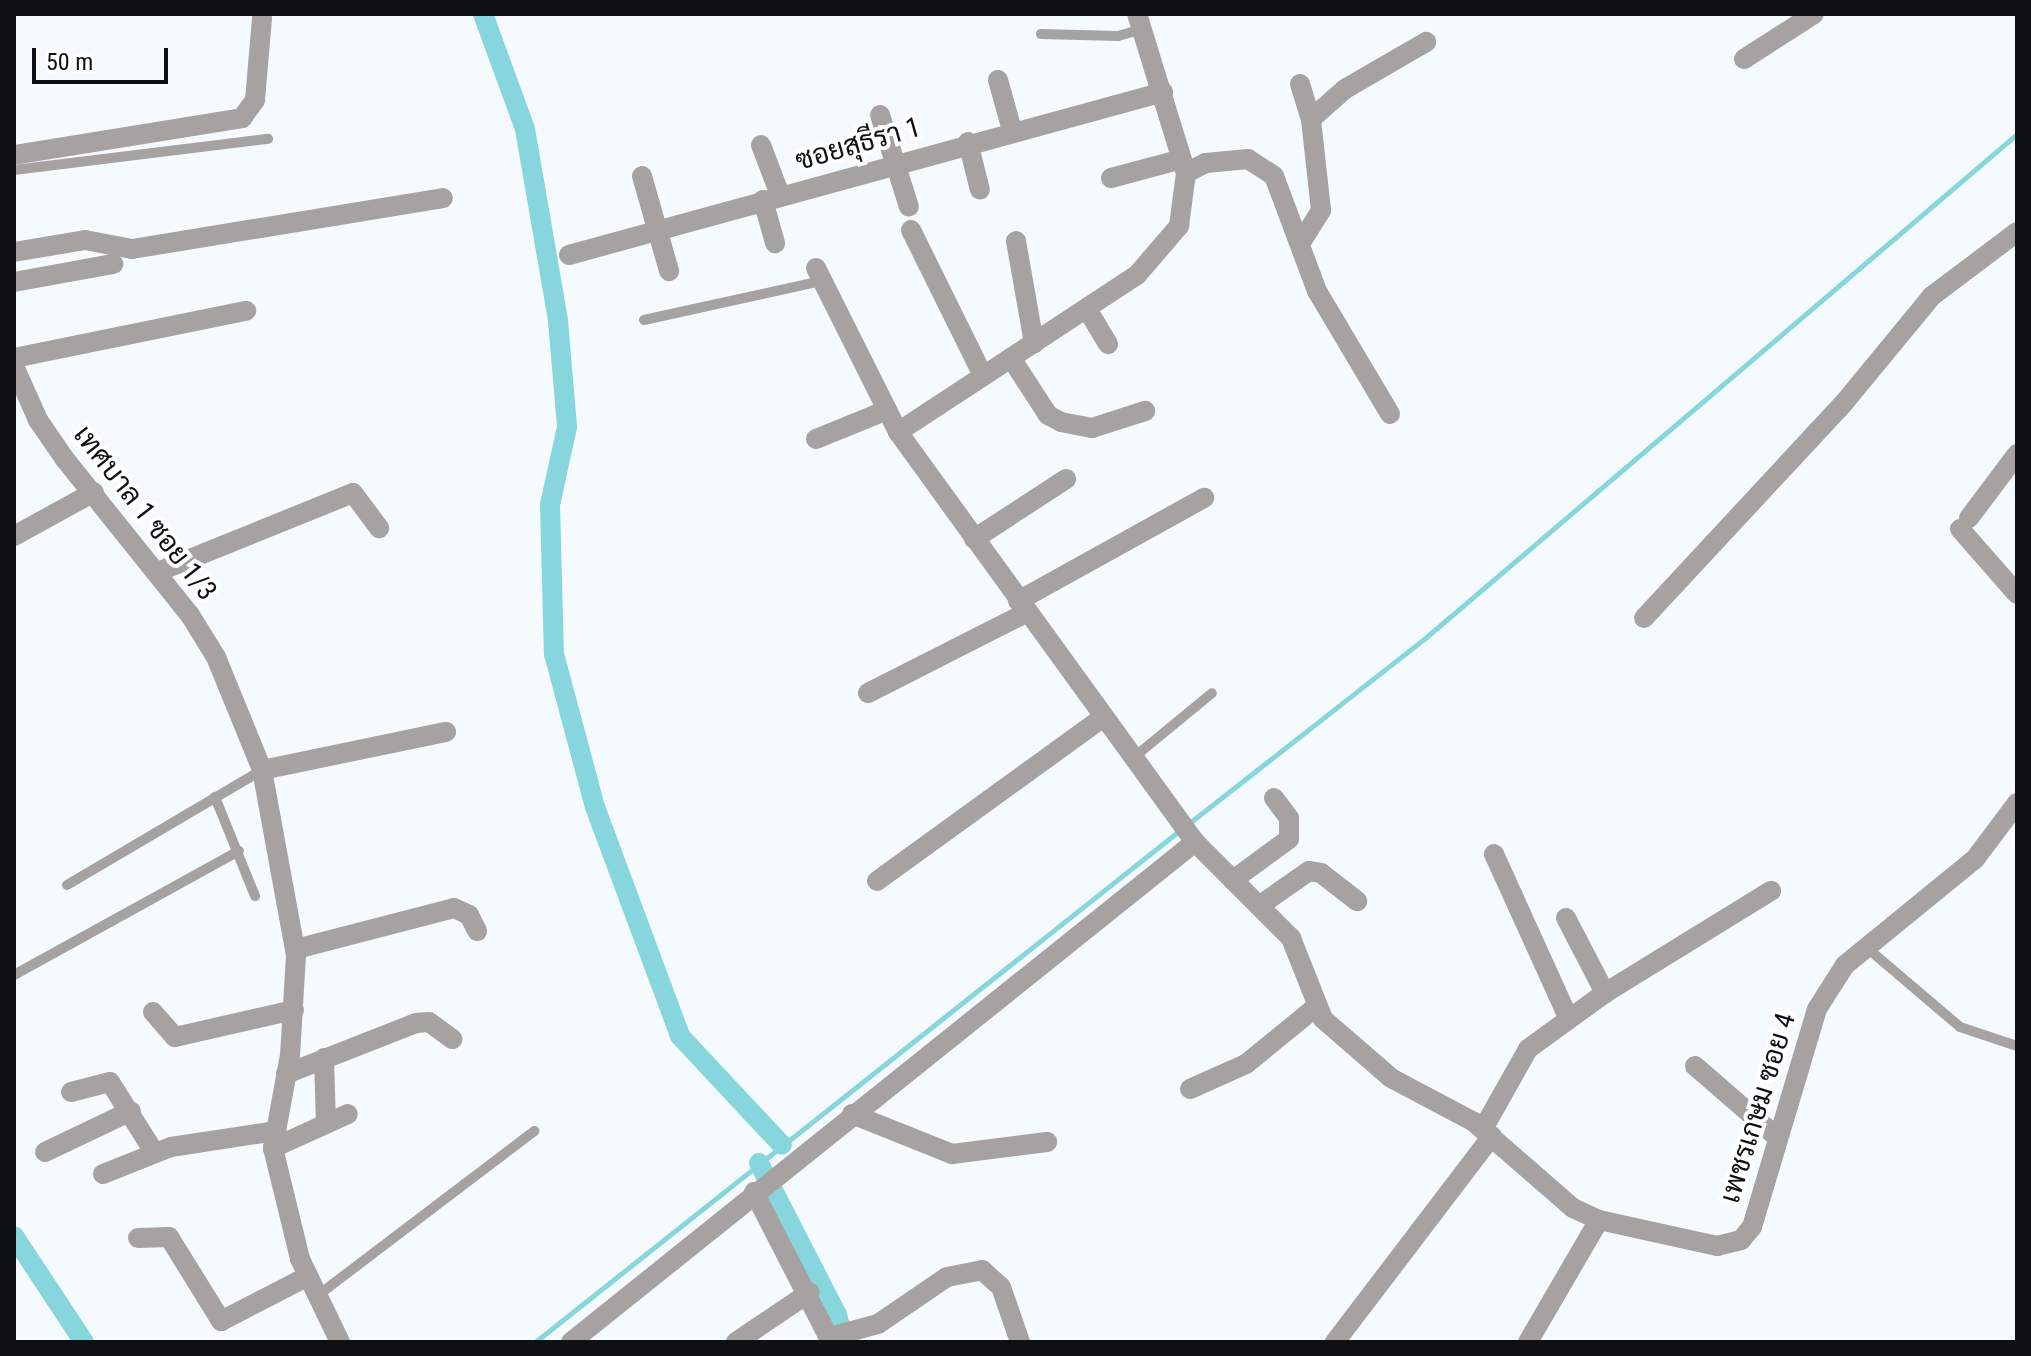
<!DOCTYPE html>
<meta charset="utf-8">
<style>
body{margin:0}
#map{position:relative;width:2031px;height:1356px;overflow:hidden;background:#f5faff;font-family:"Roboto Condensed",Sarabun,sans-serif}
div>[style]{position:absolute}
.stream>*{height:5px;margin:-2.5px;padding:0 2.5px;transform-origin:2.5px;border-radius:2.5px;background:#88d6dd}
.canal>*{height:20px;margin:-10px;padding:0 10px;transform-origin:10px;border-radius:10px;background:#88d6dd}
.service>*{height:10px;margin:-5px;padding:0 5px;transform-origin:5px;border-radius:5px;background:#a6a2a2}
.minor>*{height:20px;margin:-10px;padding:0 10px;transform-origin:10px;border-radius:10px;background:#a6a2a2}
span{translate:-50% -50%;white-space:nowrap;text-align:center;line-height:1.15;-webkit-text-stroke:8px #fff;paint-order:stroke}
.street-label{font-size:28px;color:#0e1012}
.frame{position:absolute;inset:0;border:16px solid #0e1012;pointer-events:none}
.scale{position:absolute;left:32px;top:48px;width:136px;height:36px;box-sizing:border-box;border:4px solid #0e1012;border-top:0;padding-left:10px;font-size:24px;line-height:28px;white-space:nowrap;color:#0e1012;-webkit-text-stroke:6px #fff;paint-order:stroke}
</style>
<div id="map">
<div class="stream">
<div style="left:1188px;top:824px;width:300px;rotate:-38.1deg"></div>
<div style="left:1424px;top:639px;width:779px;rotate:-40.42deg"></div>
<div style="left:535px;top:1342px;width:824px;rotate:-38.44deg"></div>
</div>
<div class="canal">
<div style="left:483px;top:14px;width:122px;rotate:69.9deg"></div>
<div style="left:525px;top:129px;width:195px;rotate:80.2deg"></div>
<div style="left:558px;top:321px;width:106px;rotate:85.1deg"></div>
<div style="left:567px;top:427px;width:80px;rotate:102.3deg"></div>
<div style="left:550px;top:505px;width:149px;rotate:88.5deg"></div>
<div style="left:554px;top:654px;width:158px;rotate:75deg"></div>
<div style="left:595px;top:807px;width:244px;rotate:69.6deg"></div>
<div style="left:680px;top:1036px;width:149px;rotate:46.9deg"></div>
<div style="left:759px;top:1163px;width:171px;rotate:62.8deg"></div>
<div style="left:837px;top:1315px;width:28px;rotate:75deg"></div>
<div style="left:14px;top:1236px;width:127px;rotate:56.6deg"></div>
</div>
<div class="service">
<div style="left:1041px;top:34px;width:77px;rotate:1.5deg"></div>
<div style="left:1118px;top:36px;width:25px;rotate:-16deg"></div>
<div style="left:14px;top:170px;width:256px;rotate:-7deg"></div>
<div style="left:644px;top:320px;width:182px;rotate:-12.4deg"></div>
<div style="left:1133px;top:758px;width:102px;rotate:-39.4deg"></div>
<div style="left:215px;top:797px;width:107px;rotate:68deg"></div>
<div style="left:67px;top:885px;width:226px;rotate:-30.5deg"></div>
<div style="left:1866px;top:947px;width:123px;rotate:40.4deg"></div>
<div style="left:1960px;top:1027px;width:60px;rotate:18.4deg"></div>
<div style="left:14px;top:975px;width:257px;rotate:-28.9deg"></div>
<div style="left:317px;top:1296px;width:273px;rotate:-37.2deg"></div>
</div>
<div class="minor">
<div style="left:1744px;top:59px;width:83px;rotate:-32.7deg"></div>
<div style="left:998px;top:80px;width:52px;rotate:74.4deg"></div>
<div style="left:1300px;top:84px;width:37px;rotate:73deg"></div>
<div style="left:880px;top:115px;width:96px;rotate:72.5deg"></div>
<div style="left:968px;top:142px;width:49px;rotate:76deg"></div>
<div style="left:761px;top:145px;width:53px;rotate:69.2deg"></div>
<div style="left:14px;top:155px;width:231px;rotate:-9.2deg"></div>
<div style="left:242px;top:118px;width:22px;rotate:-54deg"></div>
<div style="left:255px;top:100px;width:82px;rotate:-85.1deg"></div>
<div style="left:1186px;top:173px;width:22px;rotate:-27deg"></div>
<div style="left:1206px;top:163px;width:42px;rotate:-5.4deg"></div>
<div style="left:1248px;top:159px;width:31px;rotate:33deg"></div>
<div style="left:1274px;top:176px;width:123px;rotate:69.5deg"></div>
<div style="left:1317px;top:291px;width:143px;rotate:59.3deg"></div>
<div style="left:642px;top:176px;width:99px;rotate:74.1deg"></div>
<div style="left:1111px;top:178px;width:73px;rotate:-15deg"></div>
<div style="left:763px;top:200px;width:45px;rotate:74.4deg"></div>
<div style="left:911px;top:230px;width:163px;rotate:63.7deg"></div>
<div style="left:1016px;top:241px;width:104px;rotate:80deg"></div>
<div style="left:1300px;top:244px;width:40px;rotate:-58deg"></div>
<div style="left:1321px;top:210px;width:92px;rotate:-96.3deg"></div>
<div style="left:1311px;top:119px;width:45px;rotate:-41.4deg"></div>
<div style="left:1345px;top:89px;width:94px;rotate:-30.1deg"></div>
<div style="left:14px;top:252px;width:72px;rotate:-9.6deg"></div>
<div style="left:85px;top:240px;width:48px;rotate:10.8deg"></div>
<div style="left:132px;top:249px;width:315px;rotate:-9.3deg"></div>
<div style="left:569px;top:255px;width:616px;rotate:-15.34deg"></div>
<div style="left:816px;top:268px;width:183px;rotate:63.4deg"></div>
<div style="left:898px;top:432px;width:506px;rotate:54.08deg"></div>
<div style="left:1195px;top:842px;width:136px;rotate:45deg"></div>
<div style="left:1291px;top:938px;width:87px;rotate:68.4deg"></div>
<div style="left:1323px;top:1019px;width:90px;rotate:40.9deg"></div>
<div style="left:1391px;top:1078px;width:94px;rotate:27.9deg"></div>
<div style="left:1474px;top:1122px;width:131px;rotate:41deg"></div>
<div style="left:1573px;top:1208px;width:29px;rotate:25deg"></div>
<div style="left:1599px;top:1220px;width:121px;rotate:12.4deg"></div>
<div style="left:1717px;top:1246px;width:25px;rotate:-14deg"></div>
<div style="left:1741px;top:1240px;width:17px;rotate:-50deg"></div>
<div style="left:1752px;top:1227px;width:227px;rotate:-73.4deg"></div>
<div style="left:1817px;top:1009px;width:52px;rotate:-57.5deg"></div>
<div style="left:1845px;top:965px;width:168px;rotate:-39.2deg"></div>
<div style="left:1975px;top:859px;width:70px;rotate:-53.1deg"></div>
<div style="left:14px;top:282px;width:101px;rotate:-10.3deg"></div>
<div style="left:1087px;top:309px;width:41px;rotate:59deg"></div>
<div style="left:14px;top:358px;width:237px;rotate:-11.5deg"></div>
<div style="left:1011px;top:358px;width:68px;rotate:57deg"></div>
<div style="left:1048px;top:415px;width:15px;rotate:28deg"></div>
<div style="left:1061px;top:422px;width:32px;rotate:11deg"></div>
<div style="left:1092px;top:428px;width:56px;rotate:-17.8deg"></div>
<div style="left:14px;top:366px;width:59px;rotate:66deg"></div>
<div style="left:38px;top:420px;width:46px;rotate:55.6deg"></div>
<div style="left:64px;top:458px;width:201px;rotate:51.3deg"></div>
<div style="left:190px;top:615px;width:49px;rotate:58.2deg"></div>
<div style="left:216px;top:657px;width:122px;rotate:67.8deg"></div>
<div style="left:262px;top:770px;width:188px;rotate:79.6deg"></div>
<div style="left:296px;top:955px;width:100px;rotate:93.4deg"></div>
<div style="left:290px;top:1055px;width:95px;rotate:100.4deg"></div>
<div style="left:273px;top:1148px;width:114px;rotate:76.3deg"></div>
<div style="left:300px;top:1259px;width:92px;rotate:64.3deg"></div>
<div style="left:898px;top:432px;width:286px;rotate:-33.3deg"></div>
<div style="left:1137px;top:275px;width:65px;rotate:-49.4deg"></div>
<div style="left:1179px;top:226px;width:53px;rotate:-82.5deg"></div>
<div style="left:1186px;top:173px;width:166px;rotate:-107.1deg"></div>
<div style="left:816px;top:439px;width:77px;rotate:-22.2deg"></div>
<div style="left:1969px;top:518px;width:80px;rotate:-53.1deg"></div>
<div style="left:1960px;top:529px;width:86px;rotate:48.8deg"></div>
<div style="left:14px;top:536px;width:91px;rotate:-28.8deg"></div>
<div style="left:974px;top:539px;width:110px;rotate:-33.1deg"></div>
<div style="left:160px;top:571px;width:208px;rotate:-22deg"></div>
<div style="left:353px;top:493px;width:44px;rotate:53.4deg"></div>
<div style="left:1018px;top:601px;width:213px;rotate:-29deg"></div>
<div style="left:1644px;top:618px;width:292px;rotate:-47.1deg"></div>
<div style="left:1843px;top:404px;width:140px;rotate:-50.5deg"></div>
<div style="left:1932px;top:296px;width:106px;rotate:-37deg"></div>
<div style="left:868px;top:693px;width:177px;rotate:-26.9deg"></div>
<div style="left:262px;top:770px;width:188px;rotate:-11.7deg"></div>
<div style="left:1494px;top:854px;width:179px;rotate:65.6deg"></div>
<div style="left:1233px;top:880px;width:69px;rotate:-36.2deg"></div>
<div style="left:1289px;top:839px;width:21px;rotate:-90deg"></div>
<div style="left:1289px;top:818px;width:25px;rotate:-127deg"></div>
<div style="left:877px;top:881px;width:276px;rotate:-35.9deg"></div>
<div style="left:1259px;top:906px;width:61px;rotate:-35deg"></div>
<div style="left:1309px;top:871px;width:12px;rotate:9deg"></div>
<div style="left:1321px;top:873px;width:46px;rotate:37.9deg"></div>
<div style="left:1566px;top:918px;width:85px;rotate:62.5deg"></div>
<div style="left:296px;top:949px;width:163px;rotate:-14.5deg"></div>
<div style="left:454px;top:908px;width:17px;rotate:25deg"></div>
<div style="left:469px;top:915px;width:18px;rotate:63deg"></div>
<div style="left:153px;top:1012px;width:33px;rotate:49deg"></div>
<div style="left:175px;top:1037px;width:122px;rotate:-12.8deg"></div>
<div style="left:324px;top:1058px;width:66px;rotate:88.3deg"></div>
<div style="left:1695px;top:1066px;width:110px;rotate:40.9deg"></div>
<div style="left:286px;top:1074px;width:140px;rotate:-21.4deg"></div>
<div style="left:416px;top:1023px;width:13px;rotate:-4deg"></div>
<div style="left:429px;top:1022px;width:29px;rotate:36deg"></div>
<div style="left:1190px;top:1089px;width:61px;rotate:-24.1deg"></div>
<div style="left:1246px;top:1064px;width:92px;rotate:-39.2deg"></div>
<div style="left:71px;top:1092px;width:40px;rotate:-14.4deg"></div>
<div style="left:110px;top:1082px;width:83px;rotate:57.8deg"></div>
<div style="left:852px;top:1114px;width:108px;rotate:21.8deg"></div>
<div style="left:952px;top:1154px;width:96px;rotate:-7.2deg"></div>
<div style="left:1483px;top:1129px;width:92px;rotate:-60.6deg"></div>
<div style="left:1528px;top:1049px;width:95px;rotate:-36deg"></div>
<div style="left:1605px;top:993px;width:195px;rotate:-31.6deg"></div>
<div style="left:273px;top:1148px;width:82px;rotate:-24.4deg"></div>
<div style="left:45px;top:1152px;width:95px;rotate:-25.5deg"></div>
<div style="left:103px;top:1174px;width:73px;rotate:-21.7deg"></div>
<div style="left:171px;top:1147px;width:105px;rotate:-8.7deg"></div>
<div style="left:754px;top:1192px;width:169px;rotate:62.8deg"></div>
<div style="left:138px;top:1238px;width:31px;rotate:-2deg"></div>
<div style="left:169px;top:1237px;width:99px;rotate:58.2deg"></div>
<div style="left:221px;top:1321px;width:98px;rotate:-27.3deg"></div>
<div style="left:830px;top:1337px;width:50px;rotate:-15.2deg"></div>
<div style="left:878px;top:1324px;width:83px;rotate:-34.3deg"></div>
<div style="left:947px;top:1277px;width:36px;rotate:-11deg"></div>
<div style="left:982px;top:1270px;width:25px;rotate:42deg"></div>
<div style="left:1001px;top:1287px;width:58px;rotate:70.9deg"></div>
<div style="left:571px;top:1342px;width:800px;rotate:-38.7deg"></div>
<div style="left:736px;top:1342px;width:89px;rotate:-34deg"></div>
<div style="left:1335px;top:1342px;width:259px;rotate:-52.7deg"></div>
<div style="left:1528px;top:1342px;width:141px;rotate:-59.8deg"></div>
</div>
<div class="street-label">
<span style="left:858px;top:144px;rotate:-16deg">ซอยสุธีรา 1</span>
<span style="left:145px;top:513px;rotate:52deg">เทศบาล 1 ซอย 1/3</span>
<span style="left:1758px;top:1108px;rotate:-73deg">เพชรเกษม ซอย 4</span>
</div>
<div class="frame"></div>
<div class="scale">50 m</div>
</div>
